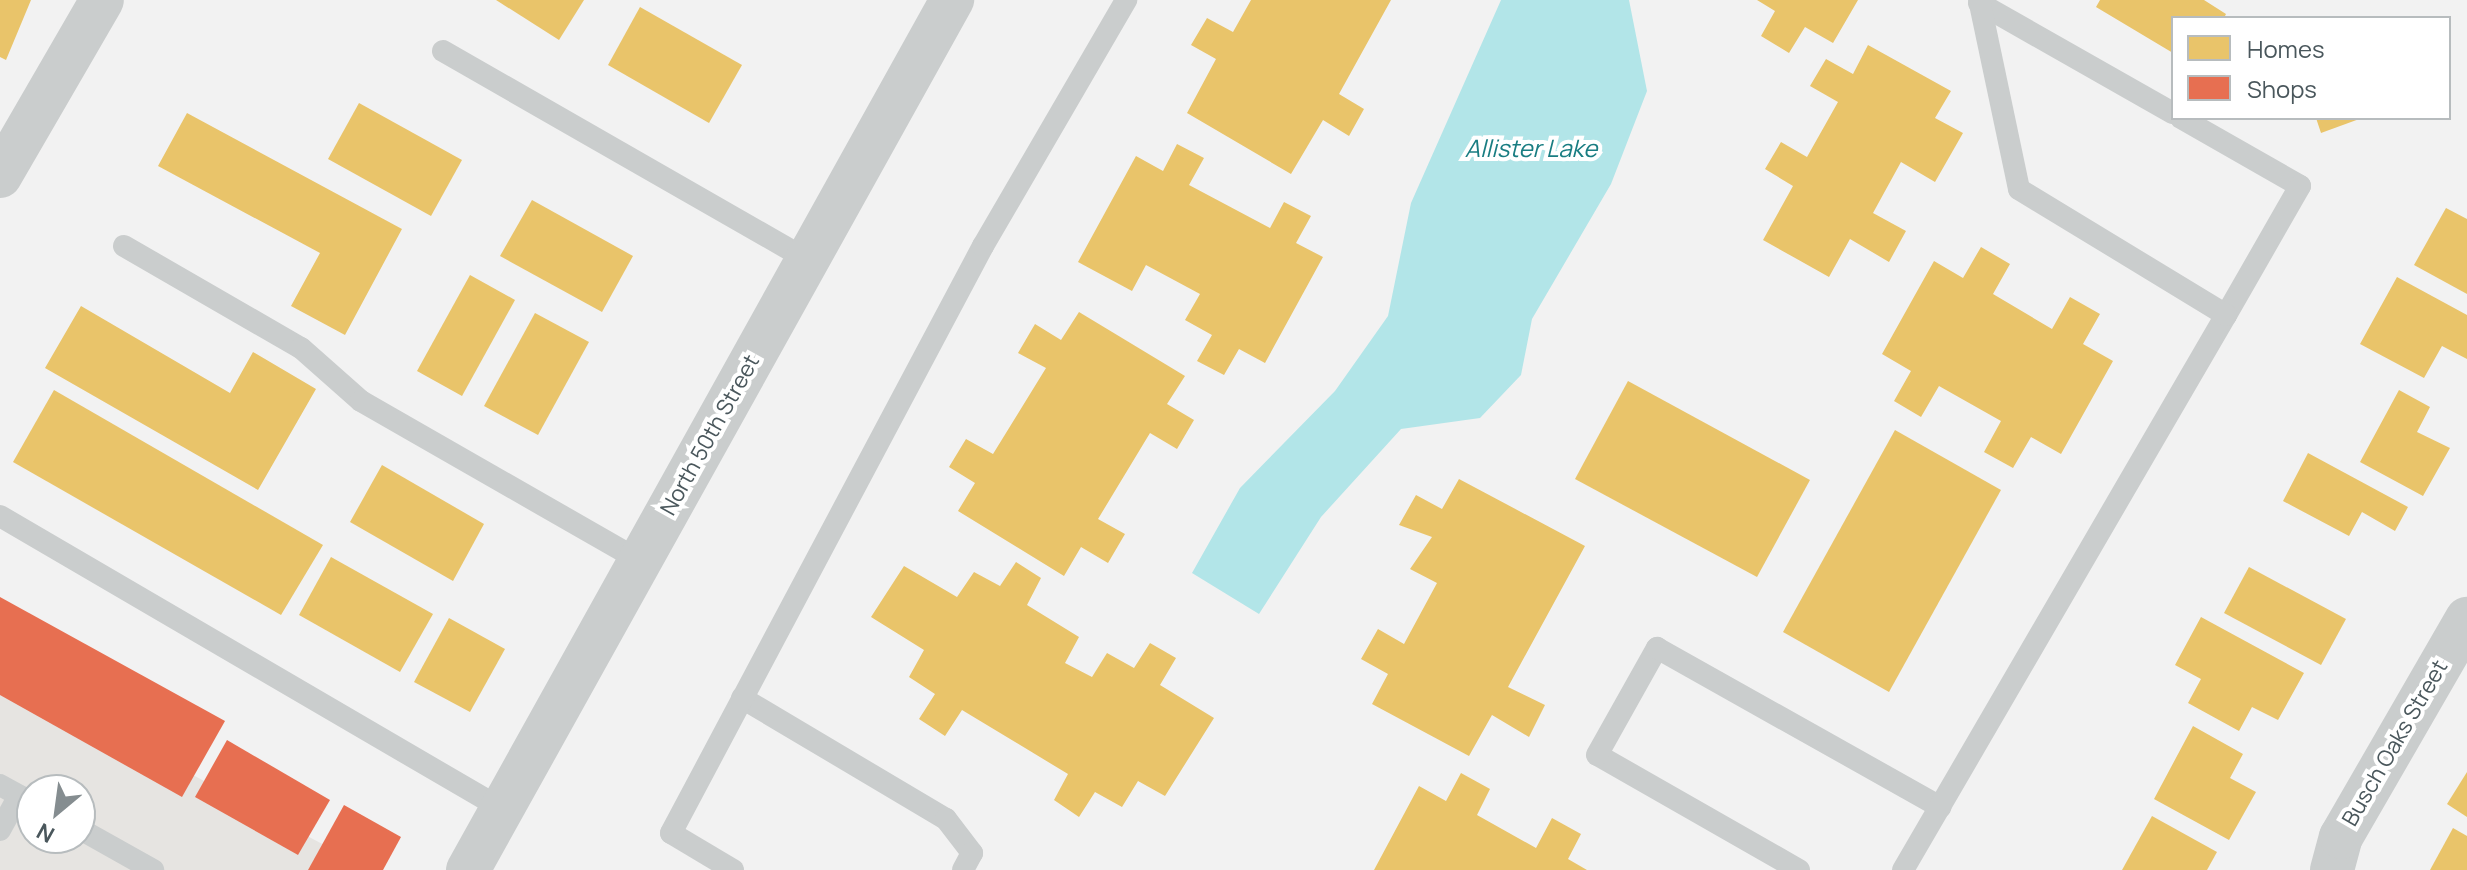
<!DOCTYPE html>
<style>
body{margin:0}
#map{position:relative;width:2467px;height:870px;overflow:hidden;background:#f2f2f2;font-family:Manrope,sans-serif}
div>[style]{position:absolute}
.commercial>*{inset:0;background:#e6e4e1}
.water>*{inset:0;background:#b2e5e8}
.homes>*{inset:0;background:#e9c46a}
.shops>*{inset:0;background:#e76f51}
.service>*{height:22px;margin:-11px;padding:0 11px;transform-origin:11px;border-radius:11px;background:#cacdcd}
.minor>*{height:44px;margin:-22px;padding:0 22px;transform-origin:22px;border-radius:22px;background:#cacdcd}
.tertiary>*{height:44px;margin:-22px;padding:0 22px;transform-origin:22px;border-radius:22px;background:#cacdcd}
span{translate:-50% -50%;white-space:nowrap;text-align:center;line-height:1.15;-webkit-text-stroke:8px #fff;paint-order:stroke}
.street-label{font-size:22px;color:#4a575c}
.water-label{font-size:24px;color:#197d82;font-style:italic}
.legend{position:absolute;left:2171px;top:16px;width:280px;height:104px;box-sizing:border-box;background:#fff;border:2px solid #b7bcbe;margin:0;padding:10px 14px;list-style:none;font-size:24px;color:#4a575c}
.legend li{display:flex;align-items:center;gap:16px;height:40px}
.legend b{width:40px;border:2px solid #b7bcbe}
.north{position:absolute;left:16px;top:774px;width:80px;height:80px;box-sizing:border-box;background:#fff;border:2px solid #b7bcbe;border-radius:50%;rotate:209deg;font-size:22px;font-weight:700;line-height:32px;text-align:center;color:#4a575c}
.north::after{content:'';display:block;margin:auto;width:28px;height:36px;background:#858d90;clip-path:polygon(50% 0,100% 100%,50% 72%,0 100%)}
</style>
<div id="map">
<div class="commercial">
<div style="clip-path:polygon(evenodd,0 672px,371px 870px,0 870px,0 672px,32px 790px,80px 790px,80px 838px,32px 838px,32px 790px)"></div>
</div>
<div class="water">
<div style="clip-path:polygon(1501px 0,1629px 0,1647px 91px,1611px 184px,1532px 319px,1521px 375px,1480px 418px,1401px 429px,1321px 517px,1259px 614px,1192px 573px,1240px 488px,1335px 391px,1388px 316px,1411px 203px)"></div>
</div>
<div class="homes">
<div style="clip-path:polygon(0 0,31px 0,6px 60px,0 57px)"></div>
<div style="clip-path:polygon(496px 0,584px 0,559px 40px)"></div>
<div style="clip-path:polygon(1251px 0,1391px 0,1339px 94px,1364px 109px,1349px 136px,1323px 120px,1291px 174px,1187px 113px,1216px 59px,1191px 45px,1207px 18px,1233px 32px)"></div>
<div style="clip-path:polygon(1757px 0,1858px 0,1833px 43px,1805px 27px,1789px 53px,1761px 36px,1775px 11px)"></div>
<div style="clip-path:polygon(2100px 0,2204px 0,2226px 14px,2224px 18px,2173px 18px,2173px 53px,2096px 7px)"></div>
<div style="clip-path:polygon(640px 7px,742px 65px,709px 123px,608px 65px)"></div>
<div style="clip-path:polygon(1868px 45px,1951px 91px,1935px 118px,1963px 133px,1935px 182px,1901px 162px,1873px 213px,1906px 231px,1889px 262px,1850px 239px,1829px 277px,1763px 240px,1793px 186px,1765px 169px,1781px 142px,1807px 157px,1838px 102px,1810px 86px,1826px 59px,1853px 74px)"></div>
<div style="clip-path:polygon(359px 103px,462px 160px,431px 216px,328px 159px)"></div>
<div style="clip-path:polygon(187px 113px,402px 229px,345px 335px,291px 306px,320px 253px,158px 166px)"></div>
<div style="clip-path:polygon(2316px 118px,2362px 118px,2321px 133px)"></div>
<div style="clip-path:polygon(1177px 144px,1204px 158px,1189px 185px,1270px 228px,1284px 202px,1311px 216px,1296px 243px,1323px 257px,1265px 363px,1239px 349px,1224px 375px,1197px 361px,1212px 335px,1185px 320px,1200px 294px,1146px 265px,1132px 291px,1078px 262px,1136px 156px,1163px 171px)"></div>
<div style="clip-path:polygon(532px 200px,633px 256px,602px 312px,500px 256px)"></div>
<div style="clip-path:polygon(2446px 208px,2467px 219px,2467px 294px,2414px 265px)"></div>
<div style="clip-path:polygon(1981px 247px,2010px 264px,1993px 294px,2052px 329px,2070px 297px,2100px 314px,2083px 344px,2113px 361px,2061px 454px,2031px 437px,2013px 468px,1984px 452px,2001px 421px,1939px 386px,1921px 417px,1894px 401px,1911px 371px,1882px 354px,1934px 261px,1963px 278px)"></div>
<div style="clip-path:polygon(470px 275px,515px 300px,462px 396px,417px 371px)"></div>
<div style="clip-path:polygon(2397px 277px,2467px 315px,2467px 359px,2442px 346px,2424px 378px,2360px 344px)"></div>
<div style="clip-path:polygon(81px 306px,230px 393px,253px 352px,316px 389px,258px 490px,45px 368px)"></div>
<div style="clip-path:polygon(1079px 312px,1185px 376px,1167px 404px,1194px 420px,1177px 449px,1150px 433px,1098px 519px,1125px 534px,1108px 563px,1081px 547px,1064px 576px,958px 511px,975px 483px,949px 467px,966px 439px,993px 454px,1046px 368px,1018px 353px,1035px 324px,1061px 340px)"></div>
<div style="clip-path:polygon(535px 313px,589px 342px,538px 435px,484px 406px)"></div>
<div style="clip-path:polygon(1628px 381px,1810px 480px,1757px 577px,1575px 479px)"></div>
<div style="clip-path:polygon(54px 390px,323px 545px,281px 615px,13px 462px)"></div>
<div style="clip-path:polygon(2399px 390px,2430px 407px,2417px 432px,2450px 448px,2423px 496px,2360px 462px)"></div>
<div style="clip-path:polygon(1895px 430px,2001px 490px,1889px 692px,1783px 632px)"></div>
<div style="clip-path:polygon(2308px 453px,2408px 507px,2395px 531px,2362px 512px,2349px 536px,2283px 501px)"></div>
<div style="clip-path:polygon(382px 465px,484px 524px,453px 581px,350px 522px)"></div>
<div style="clip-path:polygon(1459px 479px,1585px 546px,1508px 687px,1545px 705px,1529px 737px,1492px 715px,1469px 756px,1372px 704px,1388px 674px,1361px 659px,1378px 629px,1404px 644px,1437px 583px,1410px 569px,1432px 537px,1399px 525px,1416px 495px,1442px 509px)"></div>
<div style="clip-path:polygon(331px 557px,433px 614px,400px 672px,299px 615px)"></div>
<div style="clip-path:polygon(1016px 562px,1041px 578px,1027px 605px,1079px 637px,1065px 663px,1092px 677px,1107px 653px,1134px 668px,1150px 643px,1176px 658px,1160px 685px,1214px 718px,1165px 796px,1138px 781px,1122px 807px,1095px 792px,1079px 817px,1054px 800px,1068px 774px,962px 710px,945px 736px,919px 719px,935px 694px,909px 677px,924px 650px,871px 617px,904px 566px,957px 597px,974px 572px,1000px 586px)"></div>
<div style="clip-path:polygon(2249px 567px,2346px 619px,2321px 665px,2224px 613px)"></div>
<div style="clip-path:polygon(2201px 617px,2304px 673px,2278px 720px,2252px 707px,2239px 731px,2188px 703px,2201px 679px,2175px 665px)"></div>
<div style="clip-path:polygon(449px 618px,505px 649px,470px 712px,414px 682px)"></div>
<div style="clip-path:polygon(2193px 726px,2243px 754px,2230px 778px,2256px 792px,2229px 840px,2154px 799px)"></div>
<div style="clip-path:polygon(2467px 772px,2467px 817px,2447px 804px)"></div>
<div style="clip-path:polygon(1461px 773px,1490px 789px,1477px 815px,1536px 848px,1552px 818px,1581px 834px,1568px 859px,1587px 870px,1374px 870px,1419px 786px,1446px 801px)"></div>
<div style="clip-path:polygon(2152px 816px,2217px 852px,2207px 870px,2122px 870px)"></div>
<div style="clip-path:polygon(2453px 828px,2467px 836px,2467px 870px,2430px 870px)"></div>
</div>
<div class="shops">
<div style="clip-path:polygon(0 597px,225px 721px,182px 797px,0 695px)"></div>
<div style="clip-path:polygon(227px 740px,330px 800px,298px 855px,195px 797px)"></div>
<div style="clip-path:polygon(344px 805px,401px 837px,383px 870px,308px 870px)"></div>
</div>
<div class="service">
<div style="left:1979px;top:3px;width:223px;rotate:29.6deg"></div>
<div style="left:443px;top:51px;width:421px;rotate:29.8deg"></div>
<div style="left:2181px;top:118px;width:137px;rotate:29.7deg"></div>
<div style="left:2300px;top:186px;width:149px;rotate:119.8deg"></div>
<div style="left:124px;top:246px;width:204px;rotate:30deg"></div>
<div style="left:301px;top:348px;width:80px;rotate:41.5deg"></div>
<div style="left:361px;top:401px;width:322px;rotate:29.8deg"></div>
<div style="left:0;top:516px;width:581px;rotate:30.27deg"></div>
<div style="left:742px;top:698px;width:237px;rotate:30.7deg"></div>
<div style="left:946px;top:819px;width:43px;rotate:52.6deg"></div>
<div style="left:972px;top:853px;width:19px;rotate:118deg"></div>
<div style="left:0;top:785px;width:35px;rotate:29deg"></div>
<div style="left:80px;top:829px;width:84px;rotate:29.3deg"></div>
<div style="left:0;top:830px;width:39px;rotate:-61deg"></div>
<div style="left:733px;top:870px;width:72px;rotate:-149.2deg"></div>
<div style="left:671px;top:833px;width:665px;rotate:-62.01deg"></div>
<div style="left:983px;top:246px;width:285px;rotate:-59.8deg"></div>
<div style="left:1799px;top:870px;width:232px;rotate:-150.3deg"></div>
<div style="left:1597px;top:755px;width:123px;rotate:-60.7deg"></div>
<div style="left:1657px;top:648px;width:325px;rotate:29.3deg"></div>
<div style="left:1903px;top:870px;width:642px;rotate:-59.8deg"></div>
<div style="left:2226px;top:315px;width:242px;rotate:-148.7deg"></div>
<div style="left:2019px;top:189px;width:193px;rotate:-101.9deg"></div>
</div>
<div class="minor">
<div style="left:0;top:176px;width:203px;rotate:-59.9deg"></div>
<div style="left:2332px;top:870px;width:34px;rotate:-75deg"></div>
<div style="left:2341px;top:837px;width:252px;rotate:-60deg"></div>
</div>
<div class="tertiary">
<div style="left:468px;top:870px;width:996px;rotate:-60.91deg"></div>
</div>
<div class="street-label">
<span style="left:710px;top:435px;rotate:-61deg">North 50th Street</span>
<span style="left:2395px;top:743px;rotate:-60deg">Busch Oaks Street</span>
</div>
<div class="water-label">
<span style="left:1531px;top:148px">Allister Lake</span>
</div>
<ul class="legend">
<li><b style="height:22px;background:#e9c46a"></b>Homes</li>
<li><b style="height:22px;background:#e76f51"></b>Shops</li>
</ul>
<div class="north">N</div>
</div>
